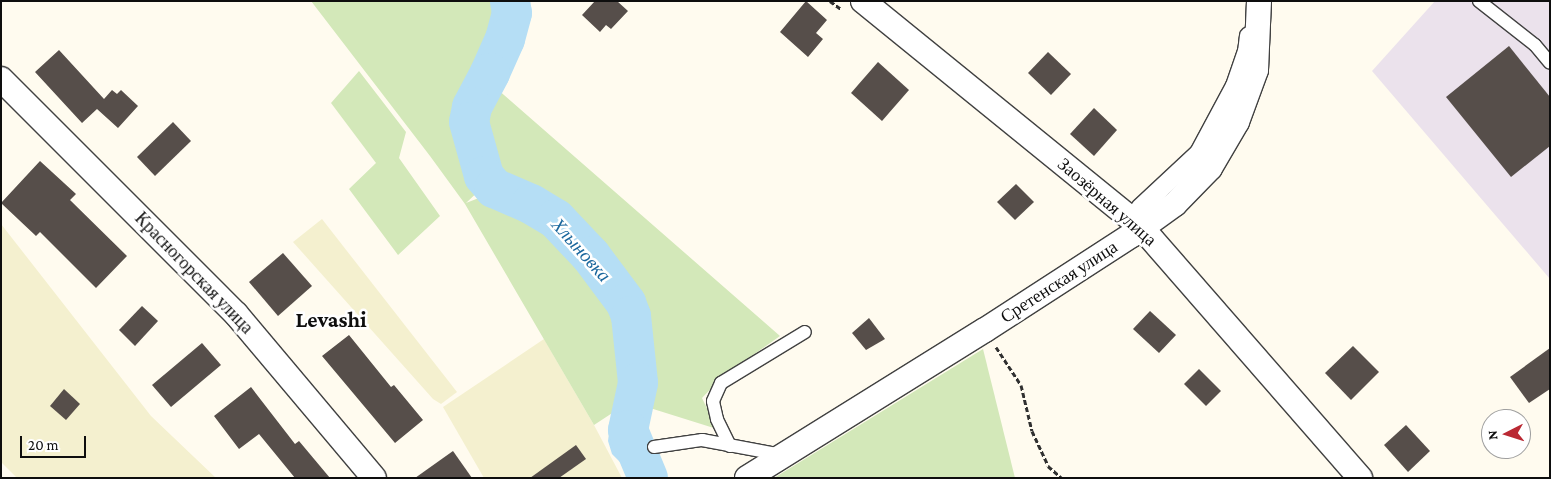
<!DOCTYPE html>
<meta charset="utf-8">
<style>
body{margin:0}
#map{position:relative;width:1551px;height:479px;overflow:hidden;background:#fffbef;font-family:"Crimson Pro",serif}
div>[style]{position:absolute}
.industrial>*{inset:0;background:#ebe2ec}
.farmland>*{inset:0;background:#f4f0cf}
.green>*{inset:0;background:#d3e8b9}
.water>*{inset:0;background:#b5def5}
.river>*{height:40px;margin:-20px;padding:0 20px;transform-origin:20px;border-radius:20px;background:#b5def5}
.building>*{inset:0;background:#564e4a}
.path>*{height:3px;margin-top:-1.5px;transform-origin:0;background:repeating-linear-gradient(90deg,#303030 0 5px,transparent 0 7.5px)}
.roads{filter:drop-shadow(1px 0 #414141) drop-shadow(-1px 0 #414141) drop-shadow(0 1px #414141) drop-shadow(0 -1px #414141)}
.service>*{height:12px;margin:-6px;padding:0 6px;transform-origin:6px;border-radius:6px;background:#fff}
.pedestrian>*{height:18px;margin:-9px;padding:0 9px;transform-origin:9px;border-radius:9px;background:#fff}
.minor>*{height:24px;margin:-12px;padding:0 12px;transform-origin:12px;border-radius:12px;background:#fff}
span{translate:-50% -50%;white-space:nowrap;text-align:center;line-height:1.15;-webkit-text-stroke:5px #fff;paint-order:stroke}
.street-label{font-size:18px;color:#0e0e0e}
.water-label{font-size:19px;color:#1a679d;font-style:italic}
.district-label{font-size:22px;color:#0e0e0e;font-weight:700}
.frame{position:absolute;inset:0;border:2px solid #0e0e0e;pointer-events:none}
.north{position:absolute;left:1481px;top:409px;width:50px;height:50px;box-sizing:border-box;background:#fff;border:1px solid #9f9f9f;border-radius:50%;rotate:265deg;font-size:14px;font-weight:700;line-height:20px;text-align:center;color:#0e0e0e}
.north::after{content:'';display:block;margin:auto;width:18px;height:22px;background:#ba2933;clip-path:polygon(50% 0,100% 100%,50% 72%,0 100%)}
.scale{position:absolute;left:20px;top:436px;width:66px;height:22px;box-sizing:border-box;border:2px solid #0e0e0e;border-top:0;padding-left:6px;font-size:15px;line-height:18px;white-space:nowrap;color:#0e0e0e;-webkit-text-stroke:4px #fff;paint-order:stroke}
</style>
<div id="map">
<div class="industrial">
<div style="clip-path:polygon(1435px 1px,1550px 1px,1550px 279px,1372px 71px)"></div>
</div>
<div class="farmland">
<div style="clip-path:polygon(322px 219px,457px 392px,441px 404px,433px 399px,293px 242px)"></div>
<div style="clip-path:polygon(1px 224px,151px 416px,216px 478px,17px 478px,1px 462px)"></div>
<div style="clip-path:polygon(544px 339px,594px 425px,622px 478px,484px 478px,443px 407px)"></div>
</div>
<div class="green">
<div style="clip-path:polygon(311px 1px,499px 1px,503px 7px,455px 118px,483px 187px,466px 203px,484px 196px,536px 213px,568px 235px,615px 300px,629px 330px,627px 380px,629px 402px,594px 425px,465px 204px,430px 156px)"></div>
<div style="clip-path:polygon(359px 71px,406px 132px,399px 158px,440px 216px,398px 255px,349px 189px,376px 163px,331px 103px)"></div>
<div style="clip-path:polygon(496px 88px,780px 336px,722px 377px,702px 398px,717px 429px,650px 408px,633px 299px,560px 211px,498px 181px,483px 108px)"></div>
<div style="clip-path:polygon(983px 349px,1015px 478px,774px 478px)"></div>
</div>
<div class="water">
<div style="clip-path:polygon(632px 416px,639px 447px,647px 463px,648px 478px,633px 478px,633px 467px,621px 463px,612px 454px,608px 441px,609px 433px,616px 426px,622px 425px,622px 417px)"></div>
</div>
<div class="river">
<div style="left:510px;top:1px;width:12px;rotate:81deg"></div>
<div style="left:512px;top:13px;width:27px;rotate:105deg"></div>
<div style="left:505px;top:39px;width:37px;rotate:114deg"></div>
<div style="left:490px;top:73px;width:38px;rotate:118deg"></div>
<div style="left:472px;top:107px;width:15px;rotate:101deg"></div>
<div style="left:469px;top:122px;width:56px;rotate:74.5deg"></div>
<div style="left:484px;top:176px;width:16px;rotate:50deg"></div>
<div style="left:494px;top:188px;width:40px;rotate:23.4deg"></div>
<div style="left:531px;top:204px;width:29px;rotate:31deg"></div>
<div style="left:556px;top:219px;width:51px;rotate:46.6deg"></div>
<div style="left:591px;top:256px;width:59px;rotate:53.3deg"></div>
<div style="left:626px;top:303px;width:14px;rotate:69deg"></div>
<div style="left:631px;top:316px;width:67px;rotate:84deg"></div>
<div style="left:638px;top:383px;width:48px;rotate:102deg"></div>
<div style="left:628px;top:430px;width:52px;rotate:67.4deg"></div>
</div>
<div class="building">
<div style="clip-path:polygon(595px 1px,617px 1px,628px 11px,611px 29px,606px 25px,600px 32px,582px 15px)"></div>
<div style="clip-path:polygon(806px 1px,827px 20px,816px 33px,823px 39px,808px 57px,780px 32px)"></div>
<div style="clip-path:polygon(1509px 46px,1550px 97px,1550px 146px,1511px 177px,1446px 97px)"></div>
<div style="clip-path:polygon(59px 50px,104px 99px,112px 90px,117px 94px,121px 90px,138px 106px,118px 128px,97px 109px,82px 123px,35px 72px)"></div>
<div style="clip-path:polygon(1048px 52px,1071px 74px,1051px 95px,1028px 73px)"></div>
<div style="clip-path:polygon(878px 62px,909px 90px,882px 121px,851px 93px)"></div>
<div style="clip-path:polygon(1094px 108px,1117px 130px,1094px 156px,1070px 134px)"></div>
<div style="clip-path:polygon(173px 122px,191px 141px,155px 176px,137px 157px)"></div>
<div style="clip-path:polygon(40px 161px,76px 194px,70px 200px,127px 256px,96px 288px,40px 232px,36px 236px,1px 203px)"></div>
<div style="clip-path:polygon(1016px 184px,1034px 202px,1015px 220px,997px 202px)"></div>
<div style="clip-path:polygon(283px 253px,312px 286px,278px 316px,249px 282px)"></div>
<div style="clip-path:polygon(142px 306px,158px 321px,135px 346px,119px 330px)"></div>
<div style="clip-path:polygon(1150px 311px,1176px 335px,1159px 353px,1133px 329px)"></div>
<div style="clip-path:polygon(869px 318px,885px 339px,866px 350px,852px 333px)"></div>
<div style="clip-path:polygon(349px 335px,391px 387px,394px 385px,423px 420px,395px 443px,322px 356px)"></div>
<div style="clip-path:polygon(202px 343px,221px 365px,171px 407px,152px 385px)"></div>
<div style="clip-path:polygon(1353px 346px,1379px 372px,1351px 400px,1325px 373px)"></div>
<div style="clip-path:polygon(1550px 348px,1550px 389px,1529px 403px,1510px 377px)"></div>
<div style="clip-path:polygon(1199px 369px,1221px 391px,1206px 406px,1184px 384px)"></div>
<div style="clip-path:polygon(251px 387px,295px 444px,299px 441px,330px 478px,295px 478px,259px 434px,239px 449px,214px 416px)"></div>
<div style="clip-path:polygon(64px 389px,80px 404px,66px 420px,50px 406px)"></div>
<div style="clip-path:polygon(1406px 425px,1430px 451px,1408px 472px,1384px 445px)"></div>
<div style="clip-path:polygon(576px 445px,586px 459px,559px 478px,530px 478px)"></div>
<div style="clip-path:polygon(453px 451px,472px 478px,415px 478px)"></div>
</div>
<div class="path">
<div style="left:830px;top:1px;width:14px;rotate:36deg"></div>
<div style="left:996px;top:347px;width:45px;rotate:56.7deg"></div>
<div style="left:1021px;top:385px;width:47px;rotate:76.6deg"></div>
<div style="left:1032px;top:431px;width:38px;rotate:65deg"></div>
<div style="left:1048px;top:466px;width:18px;rotate:41deg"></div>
</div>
<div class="roads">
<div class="service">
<div style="left:1479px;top:1px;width:71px;rotate:38.2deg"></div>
<div style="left:1535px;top:45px;width:23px;rotate:50deg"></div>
<div style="left:730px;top:446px;width:30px;rotate:-116deg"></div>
<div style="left:717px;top:419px;width:18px;rotate:-103deg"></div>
<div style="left:713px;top:401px;width:20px;rotate:-66deg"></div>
<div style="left:721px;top:383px;width:98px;rotate:-31.3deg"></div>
<div style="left:654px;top:447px;width:49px;rotate:-8.3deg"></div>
<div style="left:702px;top:440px;width:81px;rotate:10.6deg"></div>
</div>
<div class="pedestrian">
<div style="left:1140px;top:208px;width:81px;rotate:-43deg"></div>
<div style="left:1199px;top:153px;width:76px;rotate:-61.8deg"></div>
<div style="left:1235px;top:86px;width:36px;rotate:-71deg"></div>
<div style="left:1247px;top:52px;width:16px;rotate:-83deg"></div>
</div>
<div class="minor">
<div style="left:863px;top:1px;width:360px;rotate:39.1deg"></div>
<div style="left:1142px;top:228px;width:332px;rotate:48.9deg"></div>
<div style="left:1px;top:79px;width:332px;rotate:45deg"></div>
<div style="left:236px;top:314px;width:214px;rotate:49.9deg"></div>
<div style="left:747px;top:478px;width:280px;rotate:-31.9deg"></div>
<div style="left:985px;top:330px;width:175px;rotate:-32.9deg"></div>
<div style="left:1132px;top:235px;width:53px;rotate:-35.8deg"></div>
<div style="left:1175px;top:204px;width:50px;rotate:-45.8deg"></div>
<div style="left:1210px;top:168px;width:53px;rotate:-59.6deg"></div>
<div style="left:1237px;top:122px;width:55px;rotate:-69.9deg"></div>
<div style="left:1256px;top:70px;width:69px;rotate:-87.5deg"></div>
</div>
</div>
<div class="street-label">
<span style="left:1107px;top:202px;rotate:41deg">Заозёрная улица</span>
<span style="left:194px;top:273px;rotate:46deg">Красногорская улица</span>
<span style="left:1059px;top:282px;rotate:-33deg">Сретенская улица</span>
</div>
<div class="water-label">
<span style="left:581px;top:250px;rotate:48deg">Хлыновка</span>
</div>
<div class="district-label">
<span style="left:331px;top:320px">Levashi</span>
</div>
<div class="frame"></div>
<div class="north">N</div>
<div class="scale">20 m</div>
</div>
